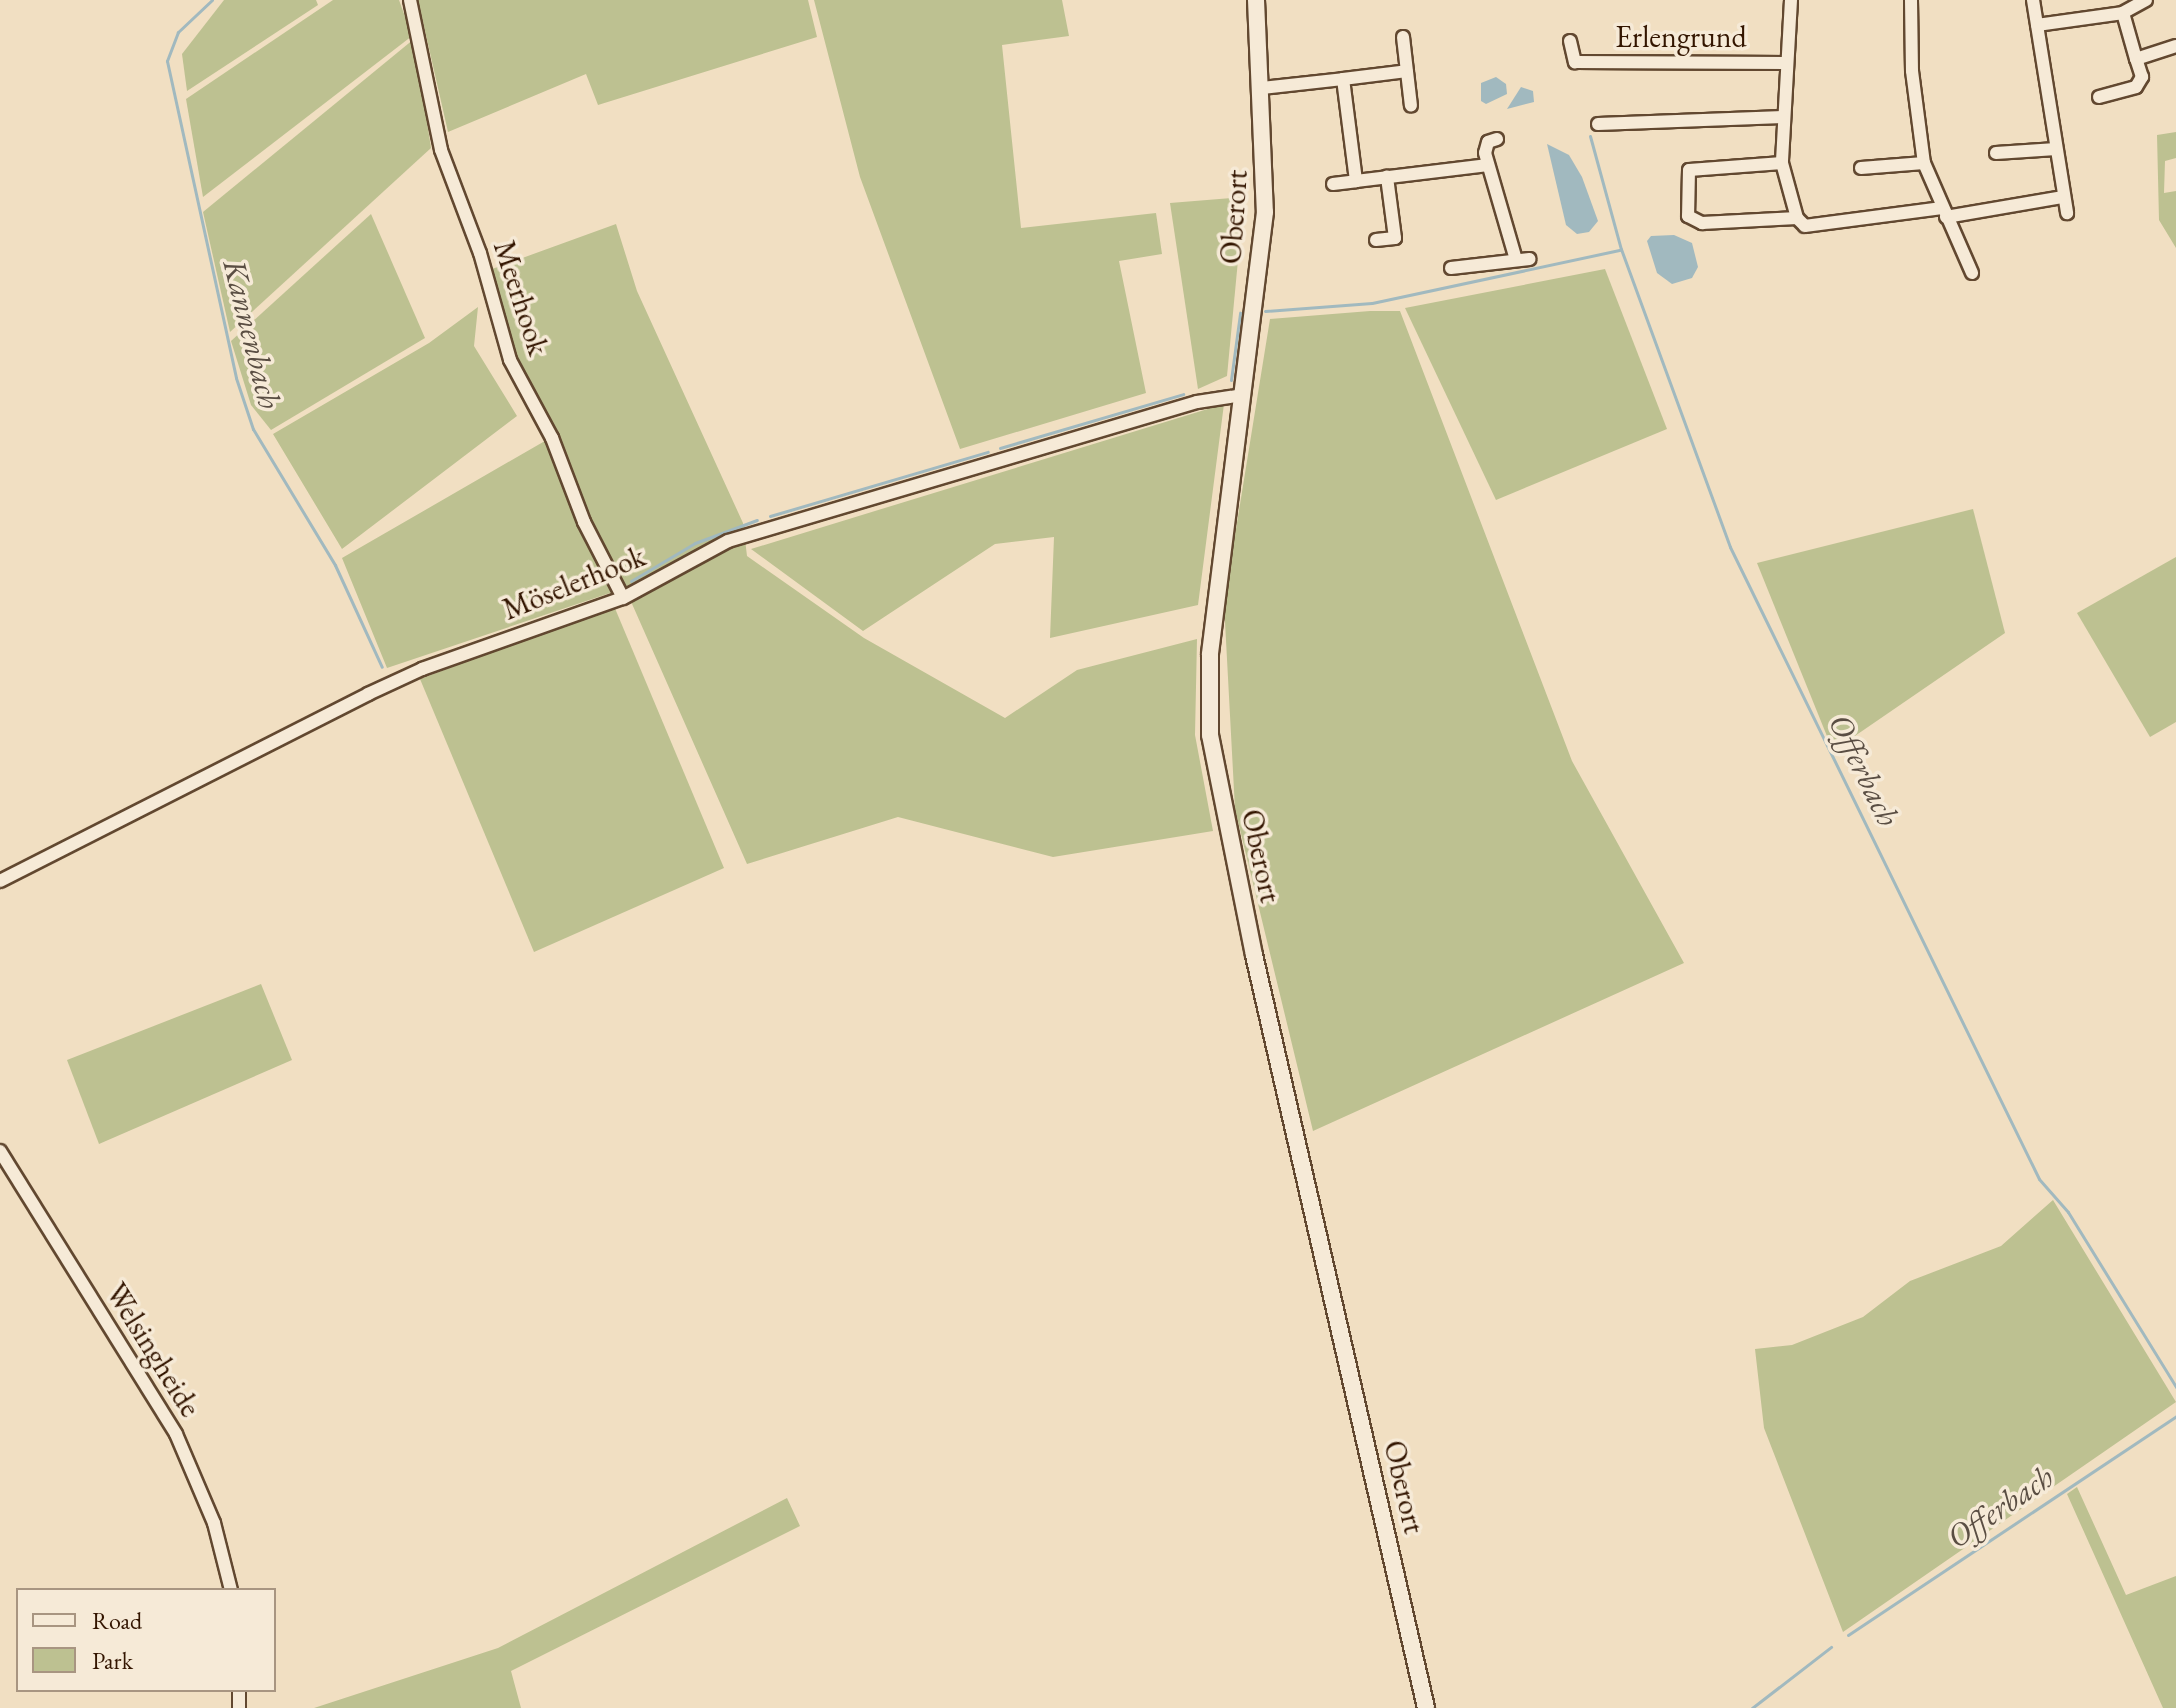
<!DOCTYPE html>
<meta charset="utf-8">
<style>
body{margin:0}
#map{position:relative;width:2176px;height:1708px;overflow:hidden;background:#f1dfc2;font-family:"EB Garamond",serif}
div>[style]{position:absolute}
.green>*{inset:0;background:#bdc191}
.water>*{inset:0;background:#a1b9bf}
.stream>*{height:3px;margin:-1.5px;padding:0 1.5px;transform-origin:1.5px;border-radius:1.5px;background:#a1b9bf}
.roads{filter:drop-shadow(2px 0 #624830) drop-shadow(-2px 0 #624830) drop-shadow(0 2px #624830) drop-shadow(0 -2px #624830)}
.street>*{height:12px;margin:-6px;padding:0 6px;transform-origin:6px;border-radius:6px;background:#f6ead7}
.secondary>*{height:16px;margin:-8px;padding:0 8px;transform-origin:8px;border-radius:8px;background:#f6ead7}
span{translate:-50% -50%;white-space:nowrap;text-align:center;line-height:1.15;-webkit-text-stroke:7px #f6ead7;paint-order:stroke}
.street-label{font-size:30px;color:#331500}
.water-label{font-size:32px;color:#5a4e43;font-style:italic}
.legend{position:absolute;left:16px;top:1588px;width:260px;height:104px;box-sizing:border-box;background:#f6ead7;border:2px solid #a89581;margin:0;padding:10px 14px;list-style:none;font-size:24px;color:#331500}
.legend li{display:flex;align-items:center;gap:16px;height:40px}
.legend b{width:40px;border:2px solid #a89581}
</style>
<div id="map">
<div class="green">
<div style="clip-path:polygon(224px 0,316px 0,318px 5px,187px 91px,182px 54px)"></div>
<div style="clip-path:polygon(333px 0,399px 0,412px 36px,203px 197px,186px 99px)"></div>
<div style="clip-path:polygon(418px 0,808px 0,817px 37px,598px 105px,586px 74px,448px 132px)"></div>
<div style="clip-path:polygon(814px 0,1062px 0,1069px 36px,1002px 45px,1021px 228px,1156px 213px,1162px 254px,1119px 261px,1146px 393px,960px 449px,860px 177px)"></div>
<div style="clip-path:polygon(414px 39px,431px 148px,230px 332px,203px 212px)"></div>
<div style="clip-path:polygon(2176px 132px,2176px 158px,2165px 161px,2164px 193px,2176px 191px,2176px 248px,2159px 220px,2157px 135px)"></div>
<div style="clip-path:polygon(1244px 197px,1227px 376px,1198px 389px,1170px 203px)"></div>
<div style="clip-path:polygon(371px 214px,425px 338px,271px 430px,251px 405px,231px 341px)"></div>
<div style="clip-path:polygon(616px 224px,637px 291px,743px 523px,747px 556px,864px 638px,1005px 718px,1077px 670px,1197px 639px,1195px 735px,1213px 831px,1053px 857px,898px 817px,747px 864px,625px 588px,387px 668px,342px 558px,557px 434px,516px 356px,492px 269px)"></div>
<div style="clip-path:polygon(1605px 269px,1667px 429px,1496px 500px,1405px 308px)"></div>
<div style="clip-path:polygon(478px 307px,474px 346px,517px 416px,342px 549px,273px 434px,429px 343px)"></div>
<div style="clip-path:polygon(1370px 311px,1400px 311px,1572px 761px,1684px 963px,1313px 1131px,1235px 809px,1224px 603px,1270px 319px)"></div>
<div style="clip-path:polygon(1224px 404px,1198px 605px,1050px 638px,1054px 537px,995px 544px,863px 631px,751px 549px)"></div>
<div style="clip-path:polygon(1973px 509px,2005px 633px,1833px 751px,1757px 563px)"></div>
<div style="clip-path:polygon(2176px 557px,2176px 722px,2150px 737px,2077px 613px)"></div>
<div style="clip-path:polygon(614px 606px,724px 868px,534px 952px,420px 679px)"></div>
<div style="clip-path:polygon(261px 984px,292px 1060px,99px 1144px,67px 1060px)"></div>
<div style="clip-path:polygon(2053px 1200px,2176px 1402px,1843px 1632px,1764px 1428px,1755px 1349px,1792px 1345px,1863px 1317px,1910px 1281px,2001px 1246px)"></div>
<div style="clip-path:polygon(2077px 1487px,2126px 1595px,2176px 1576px,2176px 1708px,2163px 1708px,2067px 1494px)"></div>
<div style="clip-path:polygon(787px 1498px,800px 1526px,511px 1671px,521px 1708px,314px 1708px,498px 1648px)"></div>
</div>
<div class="water">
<div style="clip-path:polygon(1496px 77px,1506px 84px,1507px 94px,1486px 104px,1481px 101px,1481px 83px)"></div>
<div style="clip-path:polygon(1521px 87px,1533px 91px,1534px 102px,1507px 109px)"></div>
<div style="clip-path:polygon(1547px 144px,1569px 155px,1582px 177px,1598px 221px,1589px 232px,1577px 234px,1566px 225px)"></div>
<div style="clip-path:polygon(1674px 235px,1692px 243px,1698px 267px,1692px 278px,1672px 284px,1657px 273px,1647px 241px,1651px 236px)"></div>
</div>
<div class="stream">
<div style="left:212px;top:0;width:47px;rotate:136.7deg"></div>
<div style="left:178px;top:32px;width:31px;rotate:111deg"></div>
<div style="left:167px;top:61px;width:324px;rotate:77.7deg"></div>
<div style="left:236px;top:378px;width:54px;rotate:71.6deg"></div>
<div style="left:253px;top:429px;width:159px;rotate:58.9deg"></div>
<div style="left:335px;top:565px;width:112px;rotate:65.3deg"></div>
<div style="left:1590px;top:136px;width:117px;rotate:74.7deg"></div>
<div style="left:1621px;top:249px;width:317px;rotate:69.9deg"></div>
<div style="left:1730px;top:547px;width:703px;rotate:63.94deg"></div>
<div style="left:2039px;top:1179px;width:44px;rotate:48.7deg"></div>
<div style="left:2068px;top:1212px;width:206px;rotate:58.3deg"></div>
<div style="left:1265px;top:311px;width:107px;rotate:-4.3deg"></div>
<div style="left:1372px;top:303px;width:254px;rotate:-12.1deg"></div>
<div style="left:1231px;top:380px;width:68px;rotate:-82.3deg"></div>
<div style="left:1000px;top:448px;width:191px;rotate:-16.4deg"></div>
<div style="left:770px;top:516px;width:227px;rotate:-16.4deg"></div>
<div style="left:631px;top:581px;width:74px;rotate:-30.7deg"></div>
<div style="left:695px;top:543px;width:66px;rotate:-20.4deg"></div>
<div style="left:1848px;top:1635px;width:394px;rotate:-33.7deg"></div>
<div style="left:1752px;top:1708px;width:100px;rotate:-37.7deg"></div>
</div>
<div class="roads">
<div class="street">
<div style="left:410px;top:0;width:153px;rotate:78.3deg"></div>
<div style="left:441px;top:150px;width:110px;rotate:69.3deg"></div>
<div style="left:480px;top:253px;width:111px;rotate:74.3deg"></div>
<div style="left:510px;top:360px;width:89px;rotate:61.7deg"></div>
<div style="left:552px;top:438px;width:90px;rotate:69.1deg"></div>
<div style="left:584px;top:522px;width:85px;rotate:62.8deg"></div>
<div style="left:1791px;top:0;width:163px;rotate:93.2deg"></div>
<div style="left:1782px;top:163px;width:57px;rotate:74.7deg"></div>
<div style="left:1797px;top:218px;width:11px;rotate:45deg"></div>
<div style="left:1805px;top:226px;width:138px;rotate:-7.5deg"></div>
<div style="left:1911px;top:0;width:71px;rotate:89.2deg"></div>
<div style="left:1912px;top:71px;width:93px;rotate:82.6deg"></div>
<div style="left:1924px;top:163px;width:120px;rotate:66.4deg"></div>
<div style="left:2033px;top:0;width:216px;rotate:80.9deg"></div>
<div style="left:2146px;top:0;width:26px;rotate:151deg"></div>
<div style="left:2123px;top:13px;width:48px;rotate:74.2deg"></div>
<div style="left:2136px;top:59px;width:42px;rotate:-18deg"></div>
<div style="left:2037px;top:25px;width:87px;rotate:-7.9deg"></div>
<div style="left:1403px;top:37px;width:69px;rotate:83.4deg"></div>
<div style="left:1570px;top:41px;width:22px;rotate:77deg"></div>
<div style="left:1575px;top:62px;width:211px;rotate:0.3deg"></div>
<div style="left:1343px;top:79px;width:64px;rotate:-7.1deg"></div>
<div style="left:1262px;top:88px;width:81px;rotate:-6.3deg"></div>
<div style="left:1343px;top:79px;width:103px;rotate:82.7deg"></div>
<div style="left:1356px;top:181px;width:133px;rotate:-6.9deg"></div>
<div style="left:2099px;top:97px;width:38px;rotate:-15deg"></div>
<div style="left:2136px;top:87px;width:12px;rotate:-59deg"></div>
<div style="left:2142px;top:77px;width:19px;rotate:-108deg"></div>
<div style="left:1598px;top:124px;width:185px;rotate:-2.2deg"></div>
<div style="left:1497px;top:139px;width:9px;rotate:162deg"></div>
<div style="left:1488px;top:142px;width:11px;rotate:105deg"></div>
<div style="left:1485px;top:153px;width:111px;rotate:73.8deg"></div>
<div style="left:1996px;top:153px;width:60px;rotate:-3.8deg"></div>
<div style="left:1782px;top:163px;width:93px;rotate:175.7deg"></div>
<div style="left:1689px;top:170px;width:46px;rotate:91.2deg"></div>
<div style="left:1688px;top:216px;width:16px;rotate:27deg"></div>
<div style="left:1702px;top:223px;width:95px;rotate:-3deg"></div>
<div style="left:1861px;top:168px;width:63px;rotate:-4.5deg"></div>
<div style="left:1333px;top:184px;width:23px;rotate:-7deg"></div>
<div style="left:1946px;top:217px;width:119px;rotate:-9.7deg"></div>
<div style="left:1376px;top:240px;width:19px;rotate:-6deg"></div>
<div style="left:1395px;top:238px;width:62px;rotate:-97.5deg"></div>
<div style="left:1451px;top:268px;width:79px;rotate:-6.6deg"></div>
<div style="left:0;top:881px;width:413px;rotate:-26.9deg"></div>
<div style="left:368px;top:694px;width:60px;rotate:-24.8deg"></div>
<div style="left:422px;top:669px;width:213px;rotate:-19.5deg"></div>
<div style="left:623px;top:598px;width:119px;rotate:-28.5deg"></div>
<div style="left:728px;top:541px;width:489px;rotate:-16.5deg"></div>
<div style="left:1197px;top:402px;width:47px;rotate:-8.7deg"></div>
<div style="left:0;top:1151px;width:333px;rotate:58.1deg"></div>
<div style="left:176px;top:1434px;width:97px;rotate:66.9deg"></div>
<div style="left:214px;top:1523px;width:69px;rotate:75.8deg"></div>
<div style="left:239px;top:1708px;width:18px;rotate:-90deg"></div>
</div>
<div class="secondary">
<div style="left:1256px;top:0;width:212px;rotate:87.6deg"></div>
<div style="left:1265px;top:212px;width:446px;rotate:97.1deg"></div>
<div style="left:1210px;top:655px;width:80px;rotate:90deg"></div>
<div style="left:1210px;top:735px;width:224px;rotate:78.7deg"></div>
<div style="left:1254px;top:955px;width:772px;rotate:77.13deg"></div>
</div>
</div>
<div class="street-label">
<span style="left:1681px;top:37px">Erlengrund</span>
<span style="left:1234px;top:217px;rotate:-86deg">Oberort</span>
<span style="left:521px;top:298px;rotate:72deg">Meerhook</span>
<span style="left:574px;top:583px;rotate:-22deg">Möselerhook</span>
<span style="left:1261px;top:856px;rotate:78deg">Oberort</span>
<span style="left:153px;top:1350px;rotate:58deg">Welsingheide</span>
<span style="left:1404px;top:1487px;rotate:77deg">Oberort</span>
</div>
<div class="water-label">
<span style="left:252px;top:334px;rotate:76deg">Kannenbach</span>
<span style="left:1864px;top:770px;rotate:64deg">Offerbach</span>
<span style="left:2000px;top:1507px;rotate:-34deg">Offerbach</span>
</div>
<ul class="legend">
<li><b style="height:10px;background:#f6ead7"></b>Road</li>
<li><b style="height:22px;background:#bdc191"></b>Park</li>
</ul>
</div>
